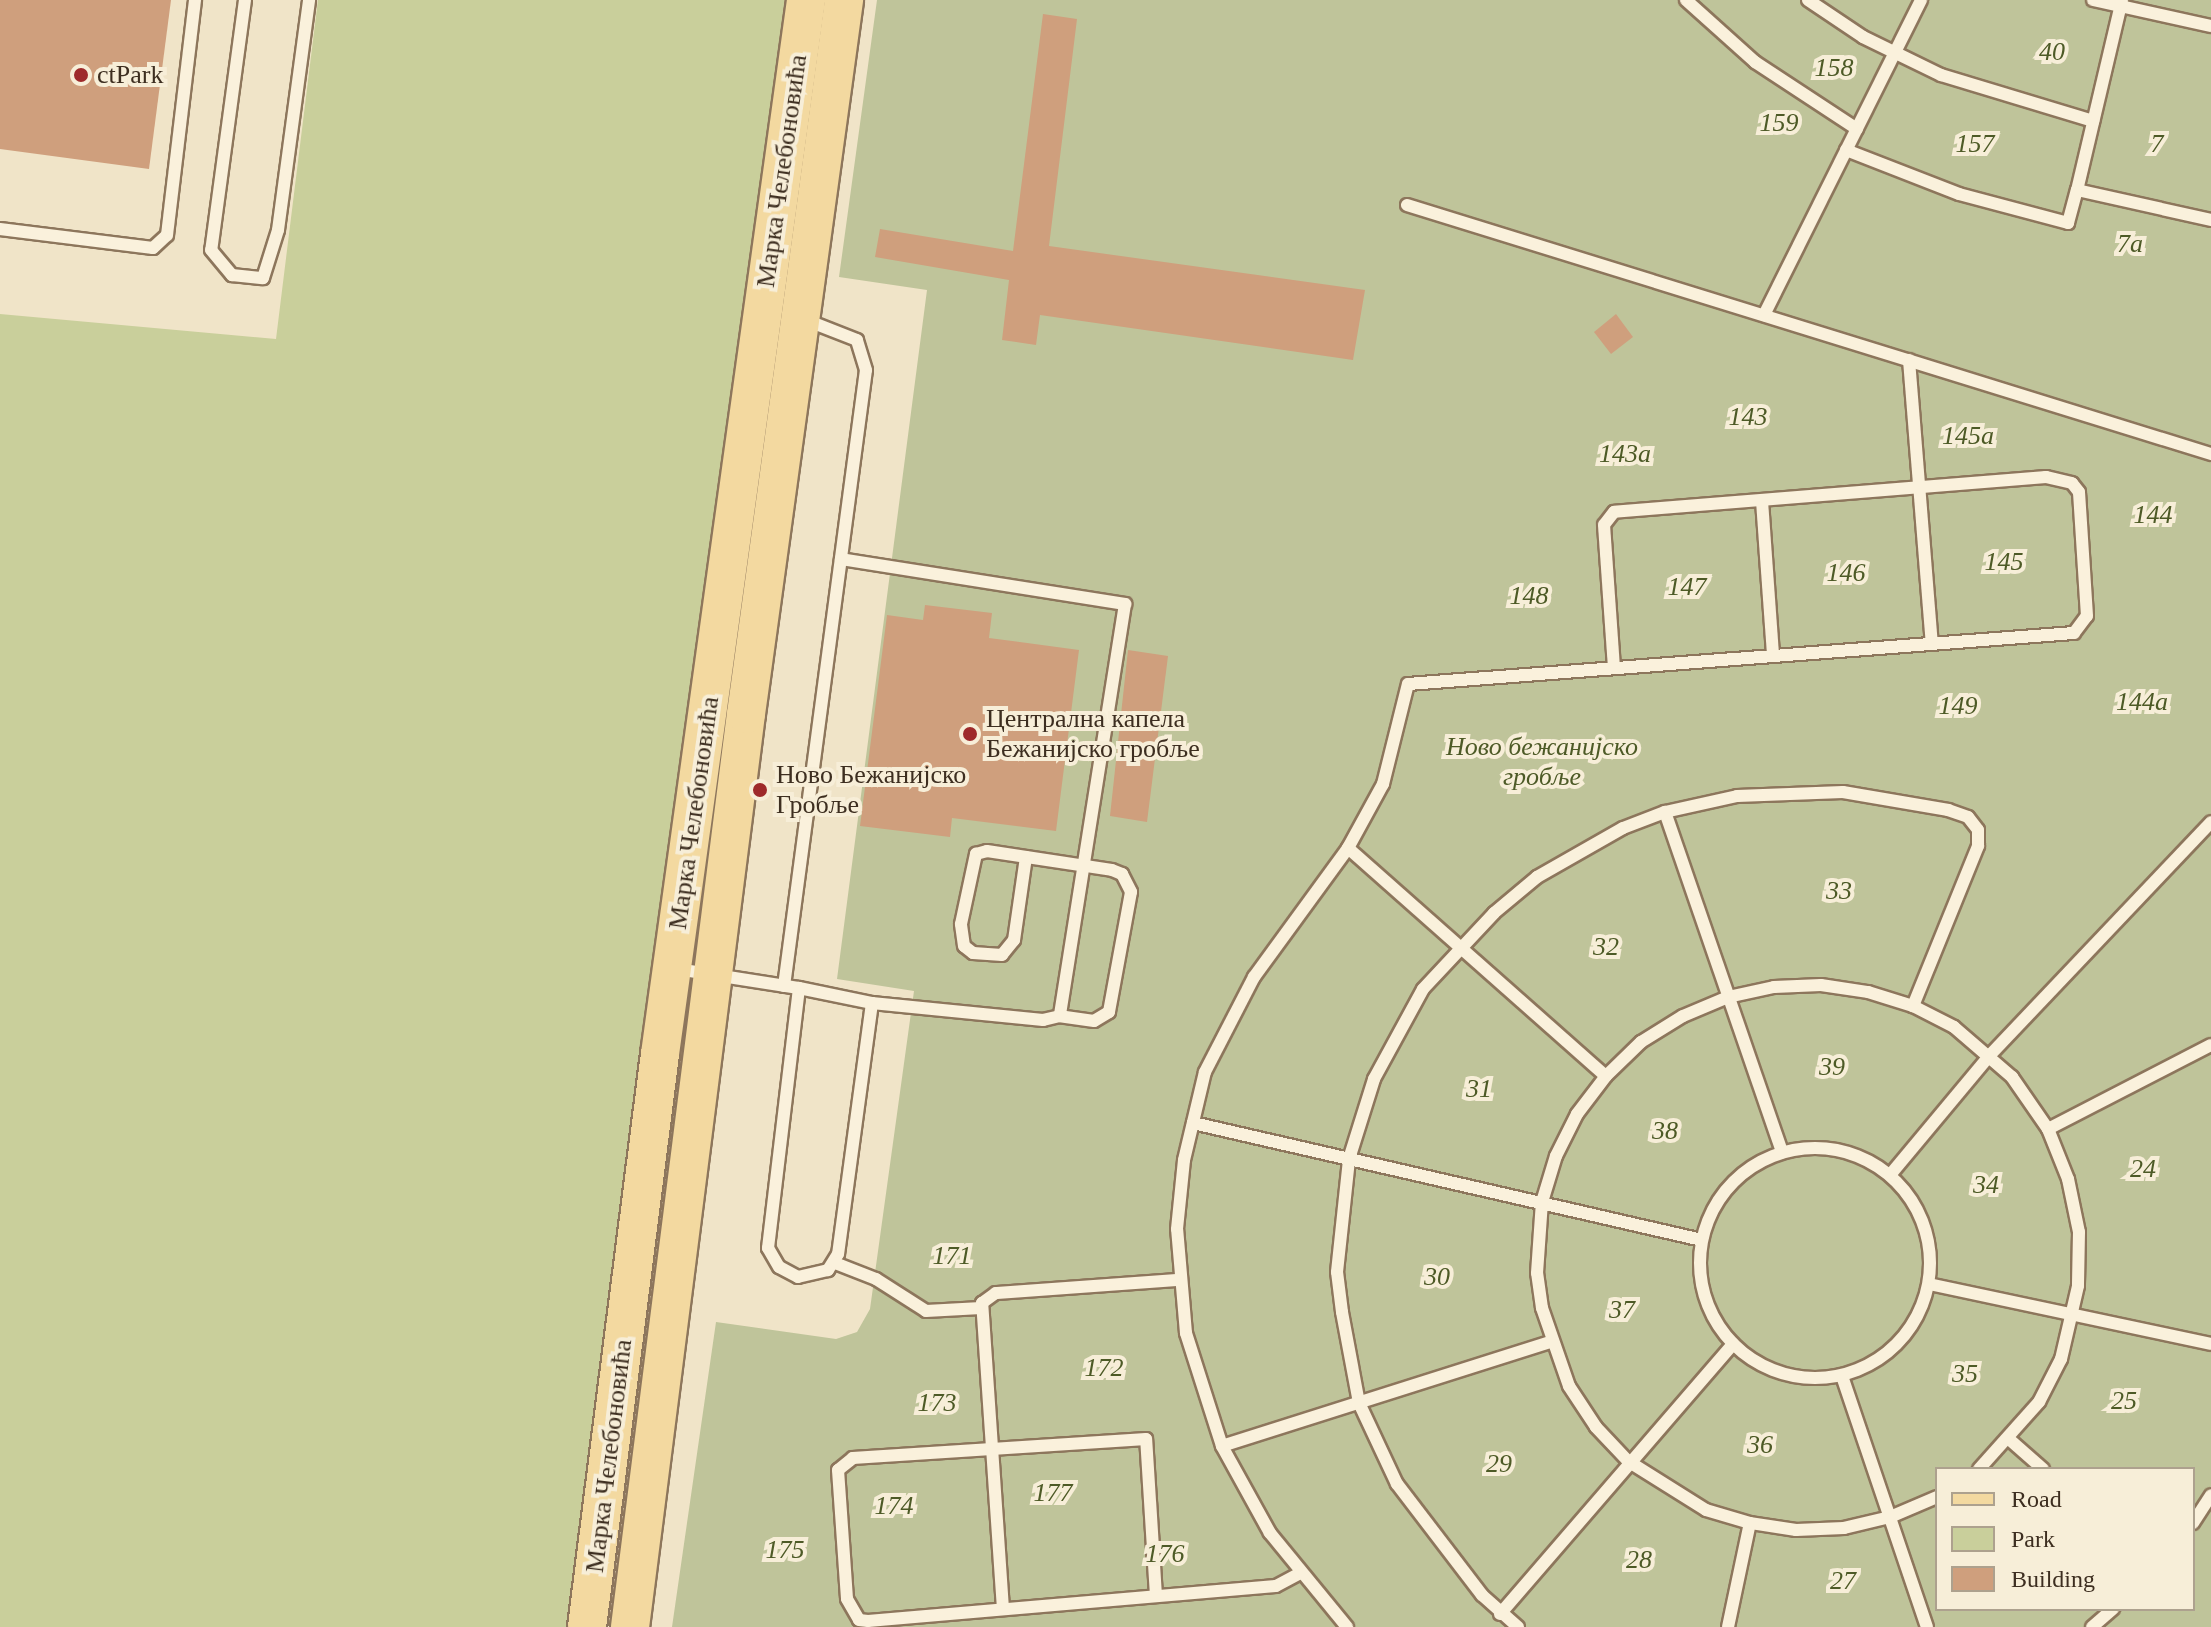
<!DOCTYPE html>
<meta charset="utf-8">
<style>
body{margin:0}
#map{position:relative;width:2211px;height:1627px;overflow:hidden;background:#f0e4c8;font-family:"Times New Roman",serif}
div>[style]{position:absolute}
.green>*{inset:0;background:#c9cf9b}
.cemetery>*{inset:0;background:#bfc49a}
.building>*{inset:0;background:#cf9f7d}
.roads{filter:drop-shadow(2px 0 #8d765c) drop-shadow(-2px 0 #8d765c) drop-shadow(0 2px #8d765c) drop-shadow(0 -2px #8d765c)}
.lane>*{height:12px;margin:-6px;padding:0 6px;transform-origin:6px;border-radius:6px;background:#faf1dc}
.lane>.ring{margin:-6px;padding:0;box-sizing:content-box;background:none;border:12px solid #faf1dc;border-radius:50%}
.primary>*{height:38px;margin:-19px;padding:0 19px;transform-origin:19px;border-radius:19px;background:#f3d9a0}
.dots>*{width:22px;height:22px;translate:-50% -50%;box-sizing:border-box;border:4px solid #f7eed8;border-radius:50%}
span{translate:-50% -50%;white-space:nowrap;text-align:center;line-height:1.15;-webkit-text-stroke:8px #f7eed8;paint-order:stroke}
.park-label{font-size:26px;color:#4d5a26;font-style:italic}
.poi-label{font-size:26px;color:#3d2e20}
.left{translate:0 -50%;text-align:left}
.street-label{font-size:26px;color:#3d2e20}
.legend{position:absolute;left:1935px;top:1467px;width:260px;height:144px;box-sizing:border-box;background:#f7eed8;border:2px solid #ada18e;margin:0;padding:10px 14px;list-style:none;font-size:24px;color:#3d2e20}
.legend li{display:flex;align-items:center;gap:16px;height:40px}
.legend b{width:40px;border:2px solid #ada18e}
</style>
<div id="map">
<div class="green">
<div style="clip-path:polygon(318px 0,794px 0,575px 1627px,0 1627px,0 314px,276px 339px)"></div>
</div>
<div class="cemetery">
<div style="clip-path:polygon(evenodd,877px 0,2211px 0,2211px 1627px,672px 1627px,716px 1322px,836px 1339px,857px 1332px,870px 1309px,914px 991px,837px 979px,927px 290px,839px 277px,877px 0,1937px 1469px,2193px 1469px,2193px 1609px,1937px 1609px,1937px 1469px)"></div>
</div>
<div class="building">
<div style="clip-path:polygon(0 0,171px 0,149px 169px,0 149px)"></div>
<div style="clip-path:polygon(1043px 14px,1077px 19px,1049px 246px,1365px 290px,1353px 360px,1040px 315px,1036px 345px,1002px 340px,1009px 280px,875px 257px,880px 229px,1013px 251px)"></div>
<div style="clip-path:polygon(1616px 314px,1633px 337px,1611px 354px,1594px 332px)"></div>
<div style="clip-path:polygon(925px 605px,992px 613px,989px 638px,1079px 650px,1056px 831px,952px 818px,950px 837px,860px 826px,887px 615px,923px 620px)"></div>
<div style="clip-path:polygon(1128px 650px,1168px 656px,1147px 822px,1110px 816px)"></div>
</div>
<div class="roads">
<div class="lane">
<div style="left:245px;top:0;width:252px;rotate:97.7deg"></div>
<div style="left:211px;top:250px;width:33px;rotate:50deg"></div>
<div style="left:232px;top:275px;width:31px;rotate:6deg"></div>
<div style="left:263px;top:278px;width:50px;rotate:-72.6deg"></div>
<div style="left:278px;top:230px;width:232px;rotate:-82.3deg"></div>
<div style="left:1686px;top:0;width:93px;rotate:41.9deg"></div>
<div style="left:1755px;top:62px;width:122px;rotate:33.3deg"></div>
<div style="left:1808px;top:0;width:66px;rotate:33.9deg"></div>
<div style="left:1863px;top:37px;width:87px;rotate:26deg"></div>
<div style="left:1941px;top:75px;width:159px;rotate:16.8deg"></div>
<div style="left:2093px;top:0;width:121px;rotate:12.4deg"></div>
<div style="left:2122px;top:0;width:195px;rotate:103.3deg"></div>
<div style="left:2077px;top:190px;width:137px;rotate:12.6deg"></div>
<div style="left:1846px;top:150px;width:121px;rotate:21.3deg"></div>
<div style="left:1959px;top:194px;width:113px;rotate:14.9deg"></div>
<div style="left:2068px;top:223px;width:34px;rotate:-75deg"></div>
<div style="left:1407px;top:205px;width:842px;rotate:17.21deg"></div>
<div style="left:0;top:229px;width:154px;rotate:7.1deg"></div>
<div style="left:153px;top:248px;width:19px;rotate:-43deg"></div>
<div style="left:167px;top:235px;width:237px;rotate:-83.2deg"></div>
<div style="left:1764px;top:315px;width:352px;rotate:-63.5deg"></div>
<div style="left:1909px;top:360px;width:284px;rotate:85.4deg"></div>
<div style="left:1762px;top:501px;width:153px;rotate:85.9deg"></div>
<div style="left:841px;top:559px;width:288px;rotate:9deg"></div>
<div style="left:1125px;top:604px;width:417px;rotate:99deg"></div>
<div style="left:1060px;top:1016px;width:17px;rotate:167deg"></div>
<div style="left:1043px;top:1020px;width:172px;rotate:-174.3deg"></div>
<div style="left:1665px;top:812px;width:360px;rotate:71deg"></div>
<div style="left:1348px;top:848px;width:344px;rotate:41.5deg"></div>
<div style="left:1026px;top:857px;width:84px;rotate:98.2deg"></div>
<div style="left:1014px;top:940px;width:19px;rotate:129deg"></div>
<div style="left:1002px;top:955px;width:29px;rotate:-176deg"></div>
<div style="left:973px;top:953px;width:11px;rotate:-142deg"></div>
<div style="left:964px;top:946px;width:22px;rotate:-98deg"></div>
<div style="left:961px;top:924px;width:72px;rotate:-77.9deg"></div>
<div style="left:976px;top:854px;width:11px;rotate:-15deg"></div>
<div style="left:987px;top:851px;width:126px;rotate:8.6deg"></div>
<div style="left:1112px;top:870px;width:11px;rotate:22deg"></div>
<div style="left:1122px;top:874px;width:20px;rotate:63deg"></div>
<div style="left:1131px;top:892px;width:122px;rotate:100.4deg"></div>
<div style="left:1109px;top:1012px;width:17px;rotate:149deg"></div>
<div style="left:1094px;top:1021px;width:34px;rotate:-172deg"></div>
<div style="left:677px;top:969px;width:123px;rotate:8.9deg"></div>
<div style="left:799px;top:988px;width:75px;rotate:11.6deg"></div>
<div style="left:872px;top:1003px;width:253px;rotate:97.7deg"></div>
<div style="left:838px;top:1254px;width:19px;rotate:122deg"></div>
<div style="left:828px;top:1270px;width:31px;rotate:167deg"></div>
<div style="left:798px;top:1277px;width:21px;rotate:-152deg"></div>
<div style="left:779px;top:1267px;width:22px;rotate:-120deg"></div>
<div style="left:768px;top:1248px;width:262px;rotate:-83.2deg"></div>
<div style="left:784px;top:986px;width:621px;rotate:-82.42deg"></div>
<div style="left:866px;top:370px;width:31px;rotate:-107deg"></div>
<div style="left:857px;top:340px;width:58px;rotate:-158.7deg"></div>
<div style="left:1193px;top:1123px;width:522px;rotate:12.95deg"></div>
<div style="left:2048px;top:1129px;width:183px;rotate:-27.3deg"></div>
<div class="ring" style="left:1700px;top:1148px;width:218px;height:218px"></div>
<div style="left:1890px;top:1175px;width:156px;rotate:-50.2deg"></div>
<div style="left:1990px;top:1055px;width:321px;rotate:-46.5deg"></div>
<div style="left:835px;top:1263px;width:44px;rotate:21.3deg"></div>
<div style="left:876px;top:1279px;width:59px;rotate:32.6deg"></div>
<div style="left:926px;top:1311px;width:55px;rotate:-3.1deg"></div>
<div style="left:1929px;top:1284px;width:288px;rotate:12deg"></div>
<div style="left:1842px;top:1376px;width:265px;rotate:71.3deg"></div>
<div style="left:2010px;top:1440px;width:44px;rotate:41.3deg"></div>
<div style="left:1222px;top:1446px;width:344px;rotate:-17.6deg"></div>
<div style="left:1937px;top:1497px;width:51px;rotate:156.9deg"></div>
<div style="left:1890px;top:1517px;width:47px;rotate:166.6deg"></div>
<div style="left:1844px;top:1528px;width:48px;rotate:177.6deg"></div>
<div style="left:1796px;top:1530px;width:47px;rotate:-171.3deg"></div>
<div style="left:1750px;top:1523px;width:46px;rotate:-163.5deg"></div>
<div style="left:1706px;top:1510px;width:92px;rotate:-147.9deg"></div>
<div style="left:1628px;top:1461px;width:47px;rotate:-133.3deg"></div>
<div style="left:1596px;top:1427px;width:49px;rotate:-123.4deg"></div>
<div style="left:1569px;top:1386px;width:83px;rotate:-109.1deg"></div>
<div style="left:1542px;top:1308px;width:35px;rotate:-98deg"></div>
<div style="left:1537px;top:1273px;width:71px;rotate:-86deg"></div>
<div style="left:1542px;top:1202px;width:48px;rotate:-73.1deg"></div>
<div style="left:1556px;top:1156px;width:47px;rotate:-63.4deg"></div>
<div style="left:1577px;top:1114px;width:48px;rotate:-52.7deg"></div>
<div style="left:1606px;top:1076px;width:49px;rotate:-44.2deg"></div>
<div style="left:1641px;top:1042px;width:49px;rotate:-31.8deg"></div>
<div style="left:1683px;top:1016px;width:49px;rotate:-22.9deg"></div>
<div style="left:1728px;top:997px;width:47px;rotate:-12.3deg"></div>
<div style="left:1774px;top:987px;width:47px;rotate:-2.4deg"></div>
<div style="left:1821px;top:985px;width:48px;rotate:8.5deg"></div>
<div style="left:1868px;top:992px;width:47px;rotate:17.3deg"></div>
<div style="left:1913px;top:1006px;width:46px;rotate:27.1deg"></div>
<div style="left:1954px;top:1027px;width:77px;rotate:40.8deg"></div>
<div style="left:2012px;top:1077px;width:63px;rotate:55.3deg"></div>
<div style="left:2048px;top:1129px;width:54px;rotate:68.2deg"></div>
<div style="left:2068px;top:1179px;width:54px;rotate:78.3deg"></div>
<div style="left:2079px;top:1232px;width:54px;rotate:91.1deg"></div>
<div style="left:2078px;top:1286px;width:75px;rotate:103.1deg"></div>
<div style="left:2061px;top:1359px;width:48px;rotate:117.1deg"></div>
<div style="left:2039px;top:1402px;width:90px;rotate:131.8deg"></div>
<div style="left:2193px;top:1523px;width:33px;rotate:-57deg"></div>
<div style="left:1156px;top:1596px;width:157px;rotate:-93.6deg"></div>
<div style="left:1146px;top:1439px;width:294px;rotate:176.3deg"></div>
<div style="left:853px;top:1458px;width:19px;rotate:141deg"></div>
<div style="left:838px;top:1470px;width:129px;rotate:86deg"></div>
<div style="left:847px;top:1599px;width:24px;rotate:60deg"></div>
<div style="left:859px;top:1620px;width:9px;rotate:6deg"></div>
<div style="left:868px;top:1621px;width:409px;rotate:-4.9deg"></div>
<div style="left:1276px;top:1586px;width:26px;rotate:-28deg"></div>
<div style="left:1003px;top:1609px;width:307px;rotate:-93.9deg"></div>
<div style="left:982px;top:1303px;width:17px;rotate:-36deg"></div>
<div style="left:996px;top:1293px;width:182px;rotate:-4.1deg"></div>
<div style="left:1500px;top:1614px;width:357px;rotate:-49.2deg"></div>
<div style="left:1347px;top:1627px;width:122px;rotate:-129.3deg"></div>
<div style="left:1270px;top:1533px;width:99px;rotate:-118.9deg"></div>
<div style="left:1222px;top:1446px;width:119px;rotate:-107.7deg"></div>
<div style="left:1186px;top:1333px;width:104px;rotate:-94.9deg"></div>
<div style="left:1177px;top:1229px;width:69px;rotate:-84.2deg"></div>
<div style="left:1184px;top:1160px;width:90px;rotate:-76.6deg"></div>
<div style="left:1205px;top:1072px;width:107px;rotate:-62.7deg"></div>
<div style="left:1254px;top:977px;width:160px;rotate:-53.9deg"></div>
<div style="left:1348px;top:848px;width:73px;rotate:-61.3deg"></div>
<div style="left:1383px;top:784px;width:103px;rotate:-76deg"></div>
<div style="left:1408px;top:684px;width:668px;rotate:-4.38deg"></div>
<div style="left:2074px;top:633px;width:21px;rotate:-53deg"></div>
<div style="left:2087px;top:616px;width:124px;rotate:-93.7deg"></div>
<div style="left:2079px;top:492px;width:11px;rotate:-128deg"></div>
<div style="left:2072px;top:483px;width:27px;rotate:-167deg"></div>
<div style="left:2046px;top:477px;width:433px;rotate:175.4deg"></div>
<div style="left:1614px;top:512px;width:16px;rotate:128deg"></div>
<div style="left:1604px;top:525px;width:143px;rotate:86deg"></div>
<div style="left:1518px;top:1627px;width:48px;rotate:-138.4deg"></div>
<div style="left:1482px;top:1595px;width:140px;rotate:-127.4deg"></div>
<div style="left:1397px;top:1484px;width:89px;rotate:-115.1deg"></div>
<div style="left:1359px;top:1403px;width:93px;rotate:-100.6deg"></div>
<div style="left:1342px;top:1312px;width:40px;rotate:-97.1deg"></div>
<div style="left:1337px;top:1272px;width:114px;rotate:-83.9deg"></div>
<div style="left:1349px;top:1159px;width:84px;rotate:-72.6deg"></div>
<div style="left:1374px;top:1079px;width:102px;rotate:-61.4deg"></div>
<div style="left:1423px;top:989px;width:104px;rotate:-46.9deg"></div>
<div style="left:1494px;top:913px;width:56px;rotate:-39.9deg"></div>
<div style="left:1537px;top:877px;width:99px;rotate:-29.7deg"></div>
<div style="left:1623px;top:828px;width:45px;rotate:-20.9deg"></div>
<div style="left:1665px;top:812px;width:74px;rotate:-12.5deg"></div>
<div style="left:1737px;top:796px;width:106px;rotate:-2.2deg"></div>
<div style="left:1843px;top:792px;width:107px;rotate:9.7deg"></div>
<div style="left:1948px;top:810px;width:21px;rotate:19deg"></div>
<div style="left:1968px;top:817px;width:16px;rotate:52deg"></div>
<div style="left:1978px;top:830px;width:16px;rotate:90deg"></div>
<div style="left:1978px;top:846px;width:173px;rotate:112.1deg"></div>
<div style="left:1728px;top:1627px;width:106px;rotate:-78.1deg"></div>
<div style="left:2092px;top:1627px;width:28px;rotate:-41deg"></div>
</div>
<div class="primary">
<div style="left:587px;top:1627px;width:578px;rotate:-82.74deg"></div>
<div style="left:660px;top:1054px;width:1064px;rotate:-82.11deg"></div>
<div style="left:630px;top:1627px;width:920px;rotate:-82.76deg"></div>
<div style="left:746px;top:714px;width:721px;rotate:-82.18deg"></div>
</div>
</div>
<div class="dots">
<div style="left:81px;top:75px;background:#9e2a2b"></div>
<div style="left:970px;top:734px;background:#9e2a2b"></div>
<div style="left:760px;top:790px;background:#9e2a2b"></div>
</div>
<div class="park-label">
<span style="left:2052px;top:52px">40</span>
<span style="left:1834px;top:68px">158</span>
<span style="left:1779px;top:123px">159</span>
<span style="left:1975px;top:144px">157</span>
<span style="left:2157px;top:144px">7</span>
<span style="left:2130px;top:244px">7a</span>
<span style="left:1748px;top:417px">143</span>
<span style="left:1968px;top:436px">145a</span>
<span style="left:1625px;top:454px">143a</span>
<span style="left:2153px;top:515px">144</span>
<span style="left:2004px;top:562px">145</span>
<span style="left:1846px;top:573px">146</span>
<span style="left:1687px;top:587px">147</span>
<span style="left:1529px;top:596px">148</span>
<span style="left:2142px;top:702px">144a</span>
<span style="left:1958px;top:706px">149</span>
<span style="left:1542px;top:762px">Ново бежанијско<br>гробље</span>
<span style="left:1839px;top:891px">33</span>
<span style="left:1606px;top:947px">32</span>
<span style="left:1832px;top:1067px">39</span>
<span style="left:1479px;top:1089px">31</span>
<span style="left:1665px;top:1131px">38</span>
<span style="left:2143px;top:1169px">24</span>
<span style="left:1986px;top:1185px">34</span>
<span style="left:952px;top:1256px">171</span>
<span style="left:1437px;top:1277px">30</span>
<span style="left:1622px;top:1310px">37</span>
<span style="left:1104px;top:1368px">172</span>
<span style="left:1965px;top:1374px">35</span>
<span style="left:2124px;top:1401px">25</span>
<span style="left:937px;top:1403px">173</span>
<span style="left:1760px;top:1445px">36</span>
<span style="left:1499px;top:1464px">29</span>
<span style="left:1053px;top:1493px">177</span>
<span style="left:894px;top:1506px">174</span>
<span style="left:785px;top:1550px">175</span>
<span style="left:1165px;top:1554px">176</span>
<span style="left:1639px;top:1560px">28</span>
<span style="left:1843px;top:1581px">27</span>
</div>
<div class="poi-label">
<span class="left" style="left:97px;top:75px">ctPark</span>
<span class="left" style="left:986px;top:734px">Централна капела<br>Бежанијско гробље</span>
<span class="left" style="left:776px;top:790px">Ново Бежанијско<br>Гробље</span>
</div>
<div class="street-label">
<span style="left:782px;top:171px;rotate:-82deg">Марка Челебоновића</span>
<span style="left:694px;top:813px;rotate:-82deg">Марка Челебоновића</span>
<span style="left:609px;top:1456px;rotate:-83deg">Марка Челебоновића</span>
</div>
<ul class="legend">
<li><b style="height:10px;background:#f3d9a0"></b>Road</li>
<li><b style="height:22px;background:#c9cf9b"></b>Park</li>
<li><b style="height:22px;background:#cf9f7d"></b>Building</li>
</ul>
</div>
